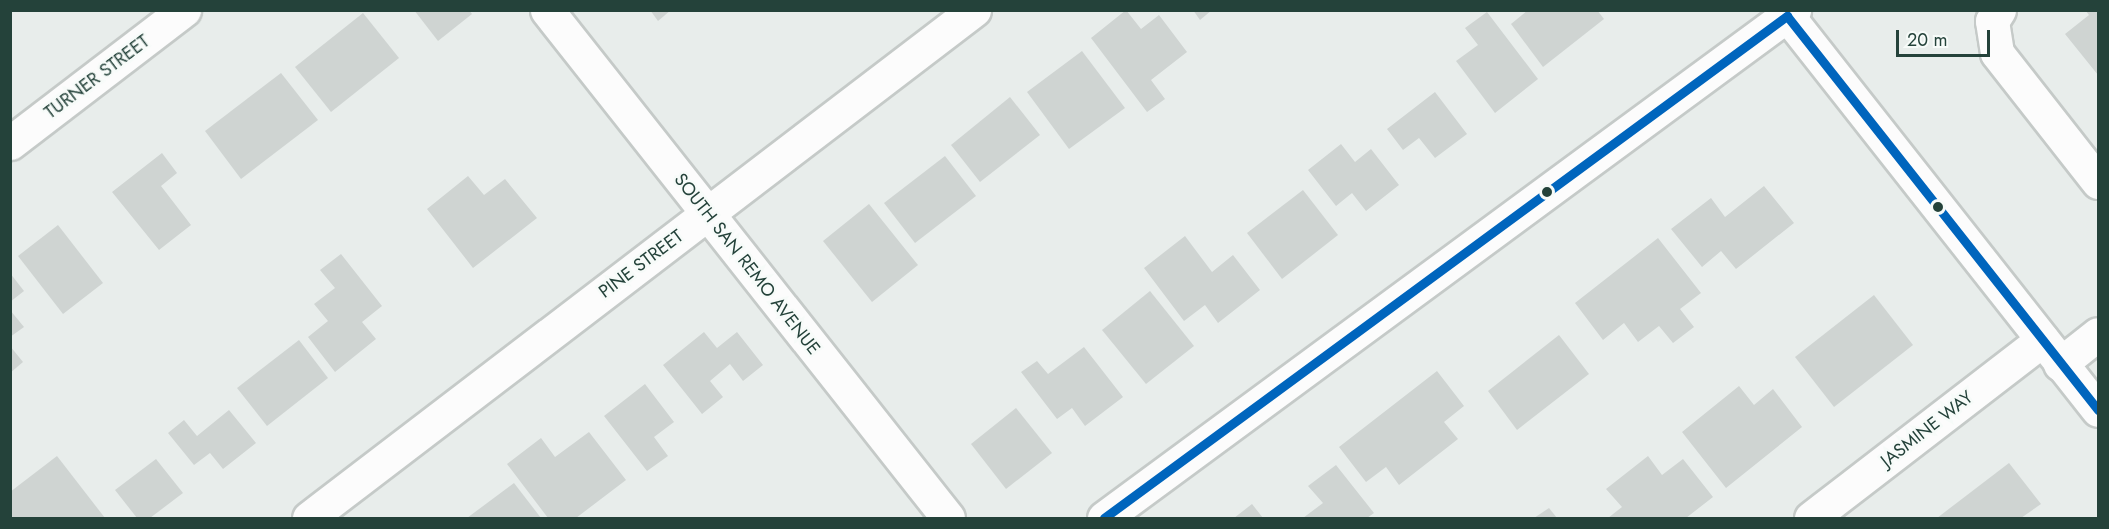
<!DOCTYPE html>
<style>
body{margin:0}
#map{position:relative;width:2109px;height:529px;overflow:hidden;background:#e8edeb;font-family:Jost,sans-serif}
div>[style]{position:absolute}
.building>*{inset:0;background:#cfd4d2}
.roads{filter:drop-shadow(2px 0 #c5cac8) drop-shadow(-2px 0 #c5cac8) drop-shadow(0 2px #c5cac8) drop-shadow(0 -2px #c5cac8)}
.minor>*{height:33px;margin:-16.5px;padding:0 16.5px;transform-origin:16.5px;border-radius:16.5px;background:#fcfcfc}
.bus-1>*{height:9px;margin:-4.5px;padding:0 4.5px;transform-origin:4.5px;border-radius:4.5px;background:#0065bd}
.dots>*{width:16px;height:16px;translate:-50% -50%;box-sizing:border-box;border:3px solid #f7fbf9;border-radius:50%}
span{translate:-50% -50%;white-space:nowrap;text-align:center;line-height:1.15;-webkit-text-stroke:5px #f7fbf9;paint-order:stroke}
.street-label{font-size:18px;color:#24423a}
.frame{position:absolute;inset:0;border:12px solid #24423a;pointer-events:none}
.scale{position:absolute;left:1896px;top:30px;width:94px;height:27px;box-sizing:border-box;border:3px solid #24423a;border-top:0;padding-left:8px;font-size:18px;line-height:21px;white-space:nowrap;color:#24423a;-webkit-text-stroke:4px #f7fbf9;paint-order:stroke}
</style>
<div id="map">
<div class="building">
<div style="clip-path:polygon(414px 10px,469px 10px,472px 14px,438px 41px)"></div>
<div style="clip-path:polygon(650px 10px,671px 10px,658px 21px)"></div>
<div style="clip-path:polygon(1126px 10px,1141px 29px,1159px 15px,1187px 52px,1151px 80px,1165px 99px,1147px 112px,1091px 38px)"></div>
<div style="clip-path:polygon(1193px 10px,1212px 10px,1200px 20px)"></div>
<div style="clip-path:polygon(1528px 10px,1597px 10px,1604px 19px,1543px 67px,1511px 24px)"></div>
<div style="clip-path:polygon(2085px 10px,2098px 10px,2098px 75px,2065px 34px,2089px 15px)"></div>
<div style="clip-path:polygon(1487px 12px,1538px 79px,1495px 113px,1456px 61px,1478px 45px,1465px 28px)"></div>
<div style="clip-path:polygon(363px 13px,399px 58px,331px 112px,295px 67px)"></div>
<div style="clip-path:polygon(1082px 51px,1125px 108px,1069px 149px,1027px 92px)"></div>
<div style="clip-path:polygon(281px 73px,318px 120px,241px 179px,205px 131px)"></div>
<div style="clip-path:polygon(1435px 92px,1467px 134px,1435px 158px,1419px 138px,1403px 150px,1387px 129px)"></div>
<div style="clip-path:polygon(1010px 97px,1040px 135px,980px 182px,951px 145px)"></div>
<div style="clip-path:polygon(1341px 144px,1355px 162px,1371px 149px,1399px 185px,1366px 211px,1352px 193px,1336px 206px,1308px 170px)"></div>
<div style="clip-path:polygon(162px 153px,177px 173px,161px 186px,191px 225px,159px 250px,112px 192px)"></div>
<div style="clip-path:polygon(945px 156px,976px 196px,915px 243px,884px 203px)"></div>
<div style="clip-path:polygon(468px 176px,484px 195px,505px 179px,537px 218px,473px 268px,427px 209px)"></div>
<div style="clip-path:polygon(1764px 186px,1794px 223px,1736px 269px,1721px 251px,1702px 267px,1671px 229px,1711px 198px,1725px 217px)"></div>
<div style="clip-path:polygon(1303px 190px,1338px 235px,1282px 279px,1247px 233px)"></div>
<div style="clip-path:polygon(869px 204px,918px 265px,872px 302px,823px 241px)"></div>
<div style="clip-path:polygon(58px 225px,103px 283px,63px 314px,18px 256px)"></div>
<div style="clip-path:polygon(1185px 236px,1212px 272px,1233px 255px,1260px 290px,1218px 323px,1205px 305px,1184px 321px,1144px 268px)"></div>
<div style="clip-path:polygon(1658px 238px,1701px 293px,1680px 309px,1694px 327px,1673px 343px,1659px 326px,1638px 342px,1624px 323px,1603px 340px,1575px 303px)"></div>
<div style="clip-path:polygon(341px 254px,382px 306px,362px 322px,376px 339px,335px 372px,308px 337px,328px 321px,314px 304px,335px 288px,320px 270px)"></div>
<div style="clip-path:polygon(10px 273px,24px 291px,10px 302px)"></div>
<div style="clip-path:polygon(1150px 291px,1194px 346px,1146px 384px,1102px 330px)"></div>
<div style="clip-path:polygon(1874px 295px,1913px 345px,1834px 407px,1795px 357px)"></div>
<div style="clip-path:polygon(10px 310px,24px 327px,10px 337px)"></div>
<div style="clip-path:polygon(704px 332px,717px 348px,737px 332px,763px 365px,743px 381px,730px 364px,710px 381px,723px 397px,702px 414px,663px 365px)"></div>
<div style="clip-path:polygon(1559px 335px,1589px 374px,1517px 430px,1488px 391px)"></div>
<div style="clip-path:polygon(299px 340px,328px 378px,267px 426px,237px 388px)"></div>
<div style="clip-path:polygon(10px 346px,23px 362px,10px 373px)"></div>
<div style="clip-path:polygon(1084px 347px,1123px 397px,1085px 426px,1072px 408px,1057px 419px,1021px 372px,1037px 361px,1048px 374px)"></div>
<div style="clip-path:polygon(1437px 371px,1464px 406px,1444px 422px,1458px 439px,1399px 485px,1386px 467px,1366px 482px,1339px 447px)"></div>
<div style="clip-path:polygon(645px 384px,674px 422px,654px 437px,668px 456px,647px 471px,604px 416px)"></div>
<div style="clip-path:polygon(1739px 386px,1754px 405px,1773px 389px,1802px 427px,1726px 488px,1682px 432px)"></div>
<div style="clip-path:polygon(1016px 408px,1052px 453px,1006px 489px,971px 444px)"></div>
<div style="clip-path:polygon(229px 410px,256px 443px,223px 469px,210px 453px,194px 465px,168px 433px,184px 420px,197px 436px)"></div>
<div style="clip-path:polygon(589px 432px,626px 480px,576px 518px,548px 518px,507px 464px,541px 438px,555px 457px)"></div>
<div style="clip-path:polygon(57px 456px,105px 518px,10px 518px,10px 492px)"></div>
<div style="clip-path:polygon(1648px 456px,1662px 475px,1683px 459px,1713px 497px,1686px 518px,1608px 518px,1622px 507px,1606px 489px)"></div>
<div style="clip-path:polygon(156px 459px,183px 493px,150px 518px,137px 518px,115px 490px)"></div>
<div style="clip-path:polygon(2009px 463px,2041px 504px,2021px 518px,1937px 518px)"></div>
<div style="clip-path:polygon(1336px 465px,1374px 513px,1367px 518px,1303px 518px,1323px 503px,1308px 486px)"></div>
<div style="clip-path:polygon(514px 483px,541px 518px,467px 518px)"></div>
<div style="clip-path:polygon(1252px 504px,1263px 518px,1234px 518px)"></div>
<div style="clip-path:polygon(1549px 508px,1557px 518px,1534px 518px)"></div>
</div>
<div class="roads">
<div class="minor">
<div style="left:547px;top:10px;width:647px;rotate:51.71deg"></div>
<div style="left:1783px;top:10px;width:509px;rotate:51.78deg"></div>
<div style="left:1999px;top:10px;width:13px;rotate:122deg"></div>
<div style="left:1992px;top:21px;width:32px;rotate:81deg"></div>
<div style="left:1997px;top:53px;width:164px;rotate:51.9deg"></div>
<div style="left:10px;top:143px;width:219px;rotate:-37.4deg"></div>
<div style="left:2060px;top:364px;width:48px;rotate:-38.3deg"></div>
<div style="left:309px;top:518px;width:837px;rotate:-37.38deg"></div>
<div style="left:1104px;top:518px;width:857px;rotate:-36.36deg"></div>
<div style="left:1811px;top:518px;width:292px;rotate:-37.6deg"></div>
</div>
</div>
<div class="bus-1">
<div style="left:1104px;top:518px;width:848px;rotate:-36.32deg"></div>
<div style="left:1787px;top:16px;width:502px;rotate:51.71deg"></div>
</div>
<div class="dots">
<div style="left:1547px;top:192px;background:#24423a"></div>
<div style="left:1938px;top:207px;background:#24423a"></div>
</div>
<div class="street-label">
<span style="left:97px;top:77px;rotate:-37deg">TURNER STREET</span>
<span style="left:641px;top:264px;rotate:-37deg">PINE STREET</span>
<span style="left:747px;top:264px;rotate:52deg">SOUTH SAN REMO AVENUE</span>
<span style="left:1927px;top:429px;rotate:-38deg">JASMINE WAY</span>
</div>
<div class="frame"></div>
<div class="scale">20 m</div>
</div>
